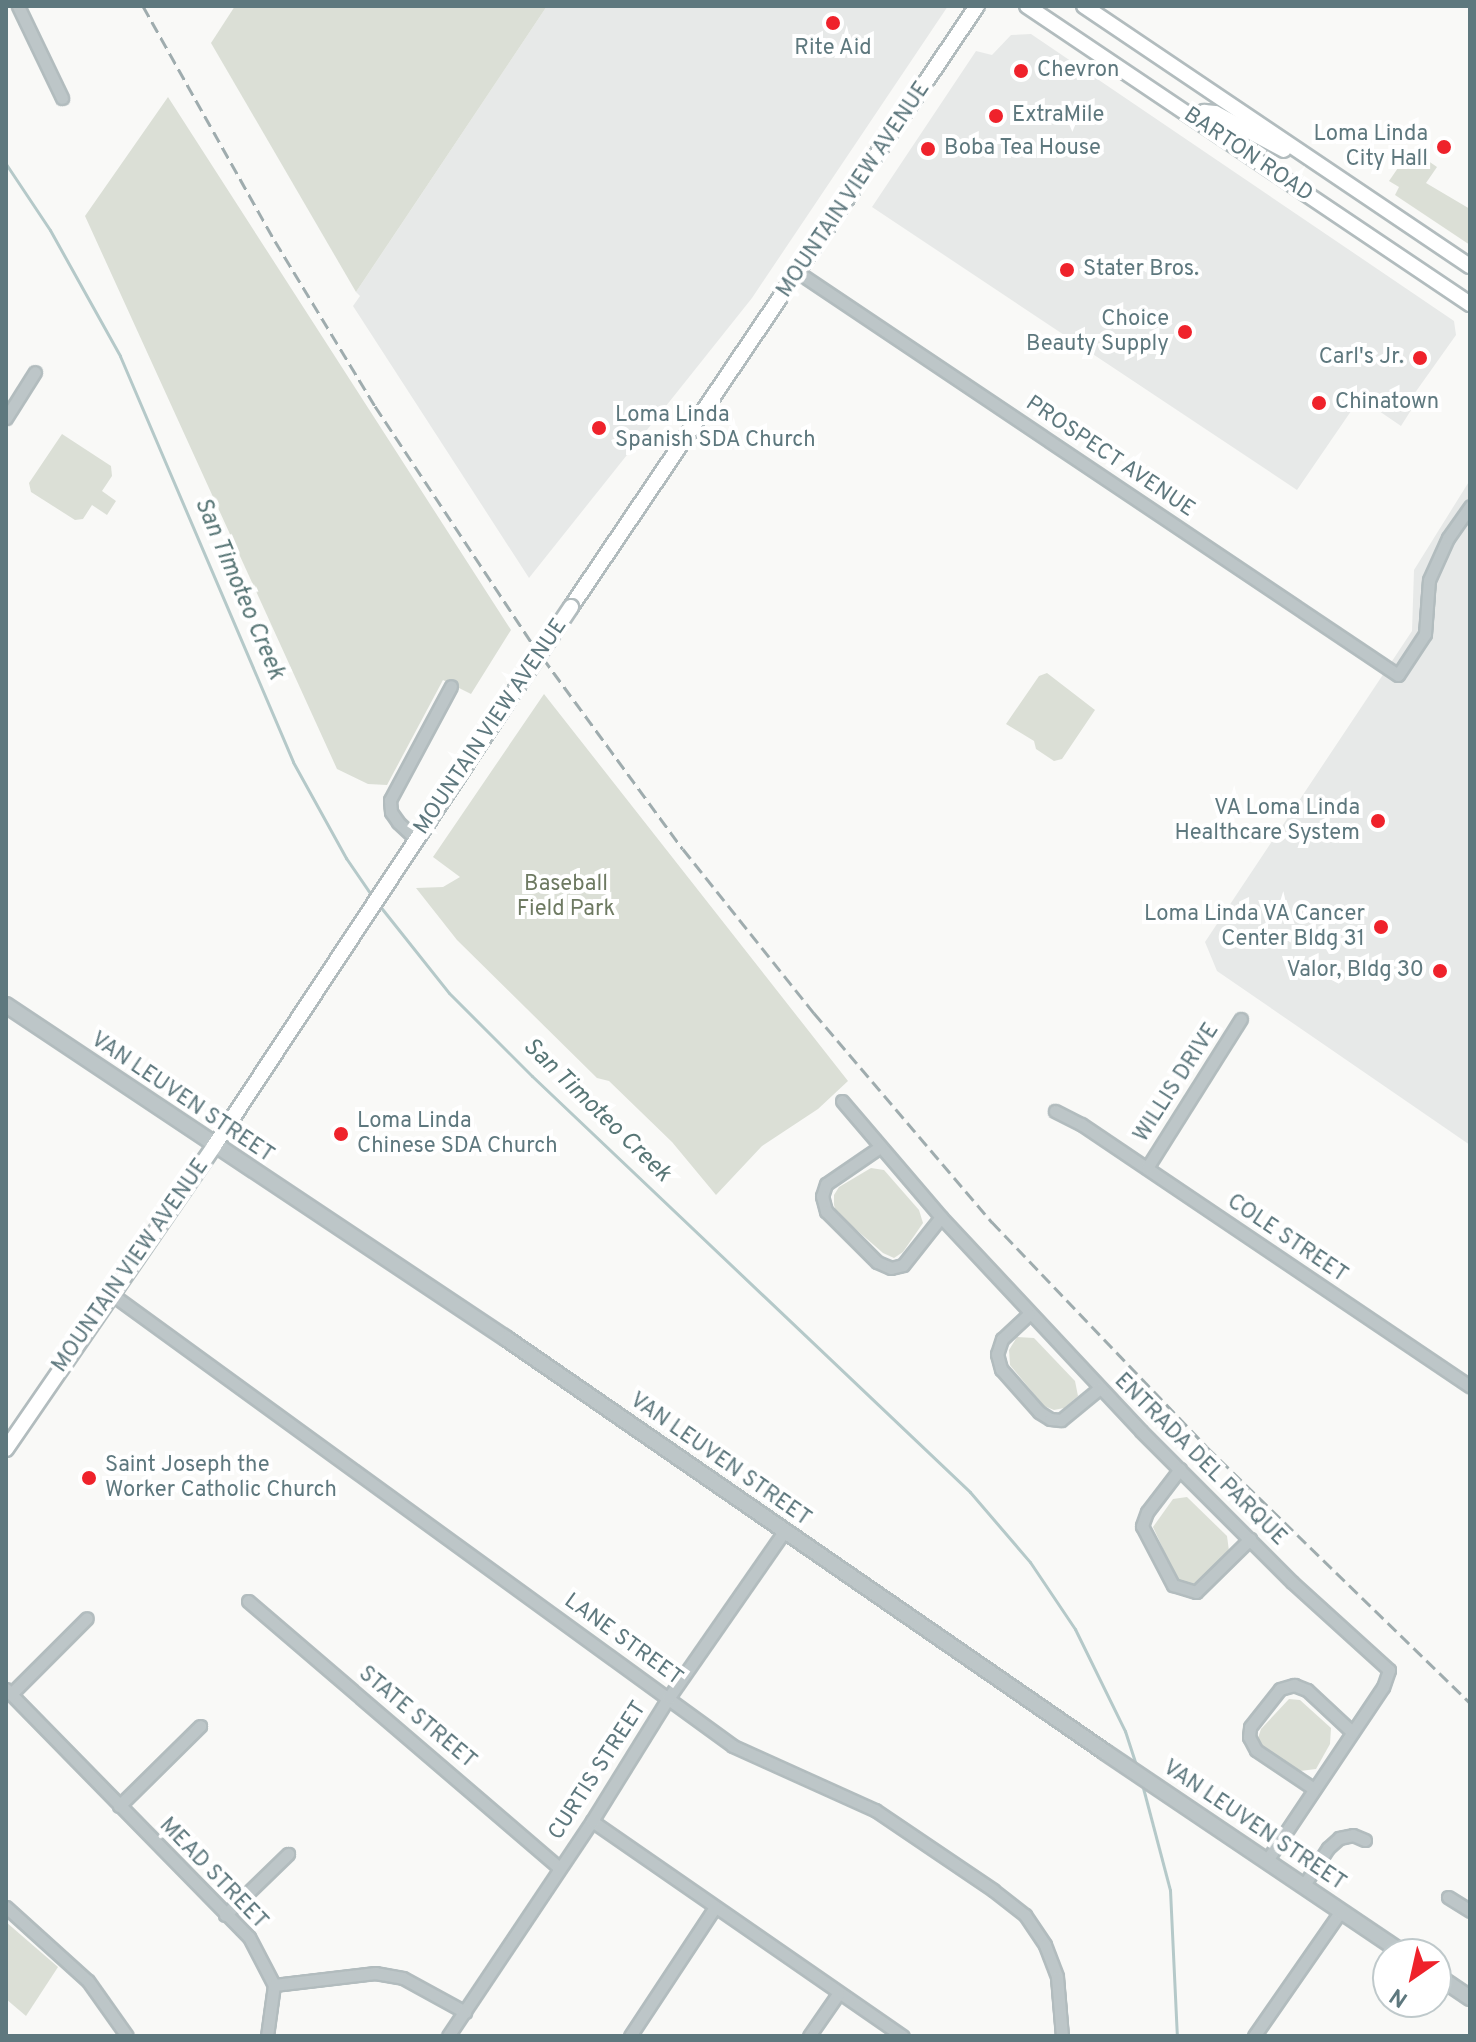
<!DOCTYPE html>
<style>
body{margin:0}
#map{position:relative;width:1476px;height:2042px;overflow:hidden;background:#f9f9f7;font-family:Overpass,sans-serif}
div>[style]{position:absolute}
.built>*{inset:0;background:#e7e9e8}
.green>*{inset:0;background:#dbdfd6}
.stream>*{height:3px;margin:-1.5px;padding:0 1.5px;transform-origin:1.5px;border-radius:1.5px;background:#b5c9c9}
.roads{filter:drop-shadow(2px 0 #b2bcbe) drop-shadow(-2px 0 #b2bcbe) drop-shadow(0 2px #b2bcbe) drop-shadow(0 -2px #b2bcbe)}
.minor>*{height:11px;margin:-5.5px;padding:0 5.5px;transform-origin:5.5px;border-radius:5.5px;background:#bdc6c8}
.tertiary>*{height:14px;margin:-7px;padding:0 7px;transform-origin:7px;border-radius:7px;background:#bdc6c8}
.secondary>*{height:14px;margin:-7px;padding:0 7px;transform-origin:7px;border-radius:7px;background:#fff}
.rail>*{height:3px;margin-top:-1.5px;transform-origin:0;background:repeating-linear-gradient(90deg,#9facae 0 12px,transparent 0 18px)}
.bridges{filter:drop-shadow(2px 0 #b2bcbe) drop-shadow(-2px 0 #b2bcbe) drop-shadow(0 2px #b2bcbe) drop-shadow(0 -2px #b2bcbe)}
.secondary-bridge>*{height:14px;margin:-7px;padding:0 7px;transform-origin:7px;border-radius:7px;background:#fff}
.dots>*{width:22px;height:22px;translate:-50% -50%;box-sizing:border-box;border:4px solid #fff;border-radius:50%}
span{translate:-50% -50%;white-space:nowrap;text-align:center;line-height:1.15;-webkit-text-stroke:8px #fff;paint-order:stroke}
.poi-label{font-size:22px;color:#5e787e}
.left{translate:0 -50%;text-align:left}
.right{translate:-100% -50%;text-align:right}
.street-label{font-size:22px;color:#5e787e}
.park-label{font-size:22px;color:#6e7a62}
.water-label{font-size:24px;color:#587676;font-style:italic}
.frame{position:absolute;inset:0;border:8px solid #5e787e;pointer-events:none}
.north{position:absolute;left:1372px;top:1938px;width:80px;height:80px;box-sizing:border-box;background:#fff;border:2px solid #bfc9cb;border-radius:50%;rotate:214deg;font-size:22px;font-weight:700;line-height:32px;text-align:center;color:#5e787e}
.north::after{content:'';display:block;margin:auto;width:28px;height:36px;background:#ef222b;clip-path:polygon(50% 0,100% 100%,50% 72%,0 100%)}
</style>
<div id="map">
<div class="built">
<div style="clip-path:polygon(547px 6px,948px 6px,752px 298px,529px 578px,353px 306px,360px 296px,356px 292px)"></div>
<div style="clip-path:polygon(1031px 34px,1454px 321px,1456px 335px,1412px 397px,1413px 407px,1401px 426px,1360px 398px,1297px 490px,872px 207px,976px 51px,992px 55px,1011px 35px)"></div>
<div style="clip-path:polygon(1470px 480px,1470px 1145px,1217px 971px,1205px 942px,1412px 631px,1414px 570px)"></div>
</div>
<div class="green">
<div style="clip-path:polygon(235px 6px,547px 6px,356px 292px,211px 43px)"></div>
<div style="clip-path:polygon(168px 97px,511px 630px,471px 694px,443px 680px,387px 785px,368px 784px,337px 769px,85px 216px)"></div>
<div style="clip-path:polygon(1411px 149px,1437px 167px,1426px 183px,1470px 209px,1470px 245px,1395px 195px,1399px 187px,1389px 181px)"></div>
<div style="clip-path:polygon(62px 434px,111px 466px,112px 476px,102px 491px,116px 501px,107px 515px,92px 505px,83px 519px,75px 520px,31px 492px,29px 483px)"></div>
<div style="clip-path:polygon(1047px 673px,1095px 710px,1062px 759px,1054px 761px,1036px 749px,1034px 741px,1006px 724px,1039px 676px)"></div>
<div style="clip-path:polygon(544px 694px,848px 1081px,818px 1109px,762px 1146px,716px 1195px,672px 1142px,609px 1081px,597px 1078px,457px 940px,416px 888px,443px 887px,460px 877px,433px 857px)"></div>
<div style="clip-path:polygon(871px 1168px,884px 1170px,919px 1210px,923px 1223px,903px 1252px,894px 1258px,883px 1253px,836px 1212px,834px 1205px,834px 1195px,839px 1187px)"></div>
<div style="clip-path:polygon(1017px 1337px,1034px 1338px,1075px 1381px,1078px 1396px,1064px 1408px,1054px 1410px,1044px 1406px,1010px 1365px,1009px 1350px)"></div>
<div style="clip-path:polygon(1187px 1497px,1227px 1536px,1229px 1551px,1201px 1582px,1188px 1587px,1177px 1579px,1153px 1527px,1173px 1499px)"></div>
<div style="clip-path:polygon(1289px 1699px,1300px 1700px,1331px 1728px,1330px 1744px,1316px 1769px,1300px 1771px,1264px 1748px,1258px 1738px,1261px 1729px)"></div>
<div style="clip-path:polygon(6px 1922px,58px 1967px,26px 2016px,6px 1999px)"></div>
</div>
<div class="stream">
<div style="left:6px;top:164px;width:79px;rotate:56.3deg"></div>
<div style="left:50px;top:230px;width:144px;rotate:60.9deg"></div>
<div style="left:120px;top:356px;width:441px;rotate:66.9deg"></div>
<div style="left:293px;top:762px;width:110px;rotate:61.1deg"></div>
<div style="left:346px;top:858px;width:46px;rotate:55.6deg"></div>
<div style="left:379px;top:905px;width:112px;rotate:51.5deg"></div>
<div style="left:449px;top:993px;width:117px;rotate:45deg"></div>
<div style="left:532px;top:1076px;width:604px;rotate:43.52deg"></div>
<div style="left:970px;top:1492px;width:92px;rotate:49.4deg"></div>
<div style="left:1030px;top:1562px;width:81px;rotate:56.1deg"></div>
<div style="left:1075px;top:1629px;width:114px;rotate:63.9deg"></div>
<div style="left:1125px;top:1731px;width:36px;rotate:72deg"></div>
<div style="left:1142px;top:1784px;width:110px;rotate:75.2deg"></div>
<div style="left:1170px;top:1890px;width:146px;rotate:87.3deg"></div>
</div>
<div class="roads">
<div class="minor">
<div style="left:18px;top:6px;width:102px;rotate:64.4deg"></div>
<div style="left:799px;top:273px;width:721px;rotate:33.87deg"></div>
<div style="left:1398px;top:675px;width:49px;rotate:-56.6deg"></div>
<div style="left:1425px;top:634px;width:54px;rotate:-85.8deg"></div>
<div style="left:1429px;top:580px;width:46px;rotate:-65.7deg"></div>
<div style="left:1448px;top:538px;width:39px;rotate:-55deg"></div>
<div style="left:6px;top:418px;width:54px;rotate:-57.8deg"></div>
<div style="left:417px;top:840px;width:26px;rotate:-137deg"></div>
<div style="left:398px;top:822px;width:12px;rotate:-125deg"></div>
<div style="left:391px;top:812px;width:12px;rotate:-95deg"></div>
<div style="left:390px;top:800px;width:129px;rotate:-61.8deg"></div>
<div style="left:842px;top:1101px;width:153px;rotate:49.5deg"></div>
<div style="left:941px;top:1217px;width:293px;rotate:46.9deg"></div>
<div style="left:1141px;top:1431px;width:214px;rotate:45deg"></div>
<div style="left:1292px;top:1582px;width:131px;rotate:42.2deg"></div>
<div style="left:1389px;top:1670px;width:18px;rotate:109deg"></div>
<div style="left:1383px;top:1687px;width:208px;rotate:123.8deg"></div>
<div style="left:1055px;top:1111px;width:29px;rotate:27deg"></div>
<div style="left:1081px;top:1124px;width:469px;rotate:34deg"></div>
<div style="left:880px;top:1147px;width:65px;rotate:145.6deg"></div>
<div style="left:826px;top:1184px;width:13px;rotate:108deg"></div>
<div style="left:822px;top:1196px;width:16px;rotate:75deg"></div>
<div style="left:826px;top:1211px;width:72px;rotate:45deg"></div>
<div style="left:877px;top:1262px;width:15px;rotate:23deg"></div>
<div style="left:891px;top:1268px;width:12px;rotate:-14deg"></div>
<div style="left:903px;top:1265px;width:61px;rotate:-51.6deg"></div>
<div style="left:1147px;top:1168px;width:176px;rotate:-57.8deg"></div>
<div style="left:110px;top:1293px;width:770px;rotate:36.02deg"></div>
<div style="left:733px;top:1746px;width:156px;rotate:24.3deg"></div>
<div style="left:875px;top:1810px;width:143px;rotate:34.1deg"></div>
<div style="left:993px;top:1890px;width:41px;rotate:38deg"></div>
<div style="left:1025px;top:1915px;width:36px;rotate:56deg"></div>
<div style="left:1045px;top:1945px;width:34px;rotate:69deg"></div>
<div style="left:1057px;top:1977px;width:59px;rotate:85.2deg"></div>
<div style="left:1029px;top:1314px;width:37px;rotate:137deg"></div>
<div style="left:1002px;top:1339px;width:16px;rotate:108deg"></div>
<div style="left:997px;top:1354px;width:16px;rotate:75deg"></div>
<div style="left:1001px;top:1369px;width:57px;rotate:48.5deg"></div>
<div style="left:1039px;top:1412px;width:13px;rotate:32deg"></div>
<div style="left:1050px;top:1419px;width:11px;rotate:5deg"></div>
<div style="left:1061px;top:1420px;width:50px;rotate:-39.4deg"></div>
<div style="left:1180px;top:1469px;width:54px;rotate:127.5deg"></div>
<div style="left:1147px;top:1512px;width:15px;rotate:110deg"></div>
<div style="left:1142px;top:1526px;width:67px;rotate:62.3deg"></div>
<div style="left:1173px;top:1585px;width:24px;rotate:17deg"></div>
<div style="left:1196px;top:1592px;width:76px;rotate:-44.5deg"></div>
<div style="left:248px;top:1601px;width:410px;rotate:40.6deg"></div>
<div style="left:6px;top:1689px;width:347px;rotate:45.6deg"></div>
<div style="left:249px;top:1937px;width:54px;rotate:62.5deg"></div>
<div style="left:274px;top:1985px;width:51px;rotate:97.8deg"></div>
<div style="left:11px;top:1694px;width:107px;rotate:-45deg"></div>
<div style="left:1314px;top:1789px;width:70px;rotate:-146.1deg"></div>
<div style="left:1256px;top:1750px;width:15px;rotate:-118deg"></div>
<div style="left:1249px;top:1737px;width:10px;rotate:-84deg"></div>
<div style="left:1250px;top:1727px;width:48px;rotate:-51.7deg"></div>
<div style="left:1280px;top:1689px;width:15px;rotate:-16deg"></div>
<div style="left:1294px;top:1685px;width:14px;rotate:21deg"></div>
<div style="left:1307px;top:1690px;width:62px;rotate:43deg"></div>
<div style="left:119px;top:1806px;width:114px;rotate:-44.6deg"></div>
<div style="left:592px;top:1821px;width:378px;rotate:34.7deg"></div>
<div style="left:1304px;top:1885px;width:44px;rotate:-57deg"></div>
<div style="left:1328px;top:1848px;width:15px;rotate:-42deg"></div>
<div style="left:1339px;top:1838px;width:14px;rotate:-12deg"></div>
<div style="left:1353px;top:1835px;width:13px;rotate:23deg"></div>
<div style="left:1448px;top:1897px;width:26px;rotate:32deg"></div>
<div style="left:6px;top:1907px;width:110px;rotate:42.1deg"></div>
<div style="left:88px;top:1981px;width:67px;rotate:54.7deg"></div>
<div style="left:225px;top:1915px;width:88px;rotate:-44.1deg"></div>
<div style="left:274px;top:1985px;width:102px;rotate:-6.8deg"></div>
<div style="left:375px;top:1973px;width:28px;rotate:10deg"></div>
<div style="left:403px;top:1978px;width:71px;rotate:28.7deg"></div>
<div style="left:448px;top:2036px;width:259px;rotate:-56.2deg"></div>
<div style="left:592px;top:1821px;width:146px;rotate:-58.2deg"></div>
<div style="left:669px;top:1697px;width:203px;rotate:-55.2deg"></div>
<div style="left:630px;top:2036px;width:154px;rotate:-56.6deg"></div>
<div style="left:809px;top:2036px;width:51px;rotate:-55.4deg"></div>
<div style="left:1254px;top:2036px;width:152px;rotate:-55.2deg"></div>
</div>
<div class="tertiary">
<div style="left:6px;top:1005px;width:602px;rotate:33.69deg"></div>
<div style="left:507px;top:1339px;width:727px;rotate:34.63deg"></div>
<div style="left:1105px;top:1752px;width:362px;rotate:34deg"></div>
<div style="left:1436px;top:1975px;width:41px;rotate:34.1deg"></div>
</div>
<div class="secondary">
<div style="left:1027px;top:6px;width:534px;rotate:33.93deg"></div>
<div style="left:1084px;top:6px;width:465px;rotate:34deg"></div>
<div style="left:1198px;top:121px;width:11px;rotate:-56deg"></div>
<div style="left:1204px;top:112px;width:11px;rotate:5deg"></div>
<div style="left:1215px;top:113px;width:78px;rotate:28.2deg"></div>
<div style="left:571px;top:607px;width:725px;rotate:-55.96deg"></div>
<div style="left:6px;top:1449px;width:368px;rotate:-55.5deg"></div>
<div style="left:214px;top:1146px;width:559px;rotate:-56.54deg"></div>
</div>
</div>
<div class="rail">
<div style="left:143px;top:6px;width:270px;rotate:60.7deg"></div>
<div style="left:275px;top:241px;width:193px;rotate:58.8deg"></div>
<div style="left:375px;top:406px;width:284px;rotate:56.5deg"></div>
<div style="left:532px;top:643px;width:255px;rotate:53.8deg"></div>
<div style="left:683px;top:849px;width:210px;rotate:51.4deg"></div>
<div style="left:814px;top:1013px;width:275px;rotate:49.6deg"></div>
<div style="left:992px;top:1222px;width:311px;rotate:46.3deg"></div>
<div style="left:1207px;top:1447px;width:367px;rotate:44.2deg"></div>
</div>
<div class="bridges">
<div class="secondary-bridge">
<div style="left:522px;top:680px;width:88px;rotate:-56.1deg"></div>
</div>
</div>
<div class="dots">
<div style="left:833px;top:23px;background:#ef222b"></div>
<div style="left:1021px;top:71px;background:#ef222b"></div>
<div style="left:996px;top:116px;background:#ef222b"></div>
<div style="left:1444px;top:147px;background:#ef222b"></div>
<div style="left:928px;top:149px;background:#ef222b"></div>
<div style="left:1067px;top:270px;background:#ef222b"></div>
<div style="left:1185px;top:332px;background:#ef222b"></div>
<div style="left:1420px;top:358px;background:#ef222b"></div>
<div style="left:1319px;top:403px;background:#ef222b"></div>
<div style="left:599px;top:428px;background:#ef222b"></div>
<div style="left:1378px;top:821px;background:#ef222b"></div>
<div style="left:1381px;top:927px;background:#ef222b"></div>
<div style="left:1440px;top:971px;background:#ef222b"></div>
<div style="left:341px;top:1134px;background:#ef222b"></div>
<div style="left:89px;top:1478px;background:#ef222b"></div>
</div>
<div class="poi-label">
<span style="left:833px;top:49px">Rite Aid</span>
<span class="left" style="left:1037px;top:71px">Chevron</span>
<span class="left" style="left:1012px;top:116px">ExtraMile</span>
<span class="right" style="left:1428px;top:147px">Loma Linda<br>City Hall</span>
<span class="left" style="left:944px;top:149px">Boba Tea House</span>
<span class="left" style="left:1083px;top:270px">Stater Bros.</span>
<span class="right" style="left:1169px;top:332px">Choice<br>Beauty Supply</span>
<span class="right" style="left:1404px;top:358px">Carl's Jr.</span>
<span class="left" style="left:1335px;top:403px">Chinatown</span>
<span class="left" style="left:615px;top:428px">Loma Linda<br>Spanish SDA Church</span>
<span class="right" style="left:1360px;top:821px">VA Loma Linda<br>Healthcare System</span>
<span class="right" style="left:1365px;top:927px">Loma Linda VA Cancer<br>Center Bldg 31</span>
<span class="right" style="left:1424px;top:971px">Valor, Bldg 30</span>
<span class="left" style="left:357px;top:1134px">Loma Linda<br>Chinese SDA Church</span>
<span class="left" style="left:105px;top:1478px">Saint Joseph the<br>Worker Catholic Church</span>
</div>
<div class="street-label">
<span style="left:1248px;top:155px;rotate:34deg">BARTON ROAD</span>
<span style="left:854px;top:190px;rotate:-56deg">MOUNTAIN VIEW AVENUE</span>
<span style="left:1110px;top:457px;rotate:34deg">PROSPECT AVENUE</span>
<span style="left:491px;top:727px;rotate:-56deg">MOUNTAIN VIEW AVENUE</span>
<span style="left:1177px;top:1083px;rotate:-57deg">WILLIS DRIVE</span>
<span style="left:182px;top:1098px;rotate:34deg">VAN LEUVEN STREET</span>
<span style="left:1287px;top:1239px;rotate:34deg">COLE STREET</span>
<span style="left:131px;top:1266px;rotate:-55deg">MOUNTAIN VIEW AVENUE</span>
<span style="left:720px;top:1460px;rotate:35deg">VAN LEUVEN STREET</span>
<span style="left:1200px;top:1460px;rotate:45deg">ENTRADA DEL PARQUE</span>
<span style="left:623px;top:1640px;rotate:36deg">LANE STREET</span>
<span style="left:417px;top:1718px;rotate:40deg">STATE STREET</span>
<span style="left:598px;top:1771px;rotate:-57deg">CURTIS STREET</span>
<span style="left:1254px;top:1826px;rotate:34deg">VAN LEUVEN STREET</span>
<span style="left:213px;top:1874px;rotate:46deg">MEAD STREET</span>
</div>
<div class="park-label">
<span style="left:566px;top:897px">Baseball<br>Field Park</span>
</div>
<div class="water-label">
<span style="left:238px;top:589px;rotate:67deg">San Timoteo Creek</span>
<span style="left:596px;top:1111px;rotate:44deg">San Timoteo Creek</span>
</div>
<div class="frame"></div>
<div class="north">N</div>
</div>
